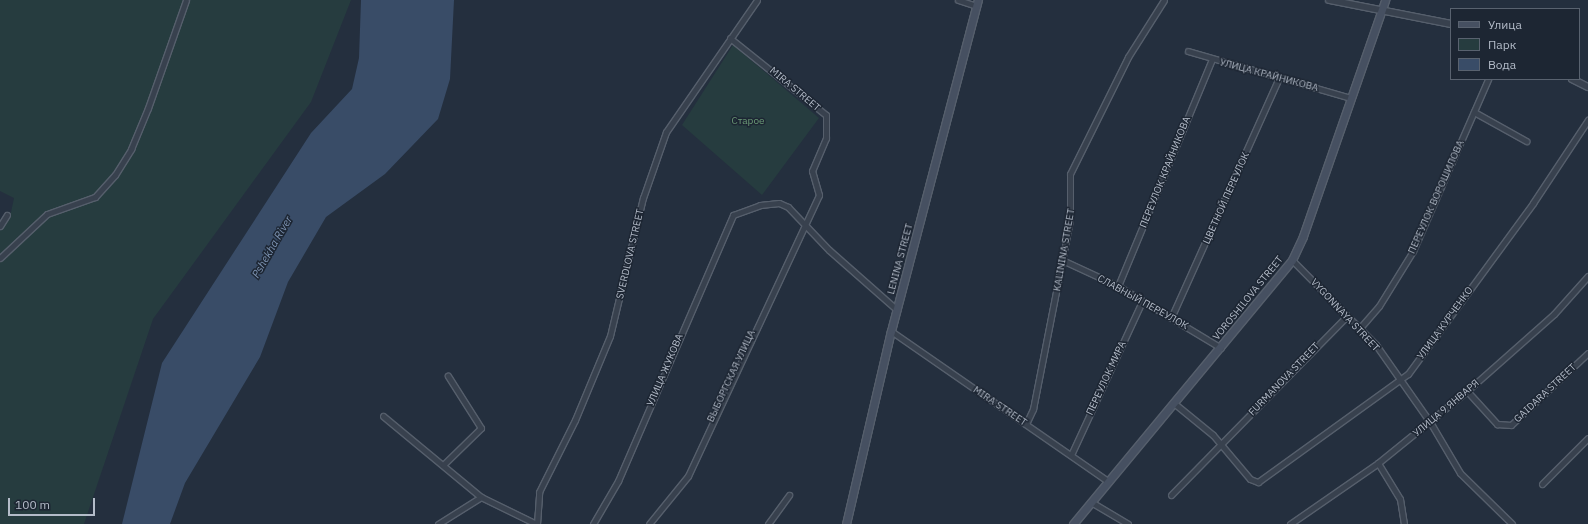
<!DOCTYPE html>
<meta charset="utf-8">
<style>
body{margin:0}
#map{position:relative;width:1588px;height:524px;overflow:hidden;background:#242f3e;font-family:"IBM Plex Sans",sans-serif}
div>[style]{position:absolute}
.green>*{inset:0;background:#263c3f}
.water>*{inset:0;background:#394c67}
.roads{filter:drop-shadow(1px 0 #565f6c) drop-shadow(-1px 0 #565f6c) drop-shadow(0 1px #565f6c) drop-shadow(0 -1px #565f6c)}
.minor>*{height:5px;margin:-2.5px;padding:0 2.5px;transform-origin:2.5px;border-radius:2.5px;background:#38414e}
.tertiary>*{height:6px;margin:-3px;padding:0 3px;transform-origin:3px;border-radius:3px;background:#38414e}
.secondary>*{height:7px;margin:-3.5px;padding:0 3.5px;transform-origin:3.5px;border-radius:3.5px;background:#465061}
span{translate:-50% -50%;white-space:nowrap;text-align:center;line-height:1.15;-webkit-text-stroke:3px #1d2633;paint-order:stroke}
.street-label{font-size:10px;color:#b4bcc9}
.park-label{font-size:10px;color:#6b9a76}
.water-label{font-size:11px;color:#7c92b1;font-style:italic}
.legend{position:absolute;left:1450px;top:8px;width:130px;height:72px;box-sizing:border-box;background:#1d2633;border:1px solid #59626f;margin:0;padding:5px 7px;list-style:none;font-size:12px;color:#b4bcc9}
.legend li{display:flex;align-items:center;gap:8px;height:20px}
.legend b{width:20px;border:1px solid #59626f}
.scale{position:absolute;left:8px;top:498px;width:87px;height:18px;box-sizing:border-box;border:2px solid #b4bcc9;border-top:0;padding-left:5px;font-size:12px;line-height:14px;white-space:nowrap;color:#b4bcc9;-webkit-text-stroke:3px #1d2633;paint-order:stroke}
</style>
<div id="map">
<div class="green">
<div style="clip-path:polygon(0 0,351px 0,311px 102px,153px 319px,84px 524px,0 524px,0 228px,10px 217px,14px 198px,0 191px)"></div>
<div style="clip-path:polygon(733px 45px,819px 118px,762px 195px,682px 125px)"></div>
</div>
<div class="water">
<div style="clip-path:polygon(361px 0,454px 0,450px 79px,438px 119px,385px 174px,326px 217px,288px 282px,260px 357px,185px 483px,170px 524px,122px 524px,162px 363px,311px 133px,352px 89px,359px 58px)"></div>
</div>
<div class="roads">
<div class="minor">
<div style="left:958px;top:0;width:20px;rotate:18deg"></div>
<div style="left:1188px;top:51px;width:170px;rotate:16.1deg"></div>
<div style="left:1474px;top:112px;width:60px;rotate:29.1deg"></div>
<div style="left:0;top:226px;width:13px;rotate:-58deg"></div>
<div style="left:0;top:258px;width:64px;rotate:-43.1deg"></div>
<div style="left:47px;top:214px;width:51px;rotate:-19.5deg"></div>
<div style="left:95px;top:197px;width:30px;rotate:-48deg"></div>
<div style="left:115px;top:175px;width:31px;rotate:-58deg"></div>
<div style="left:131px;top:149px;width:44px;rotate:-67.5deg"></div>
<div style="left:148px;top:108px;width:114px;rotate:-70.6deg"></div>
<div style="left:1062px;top:260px;width:62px;rotate:24.9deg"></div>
<div style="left:1118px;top:286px;width:120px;rotate:31deg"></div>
<div style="left:1292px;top:260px;width:120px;rotate:45.3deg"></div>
<div style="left:1376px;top:345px;width:94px;rotate:55deg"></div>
<div style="left:1430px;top:422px;width:59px;rotate:59.5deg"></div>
<div style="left:1460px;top:473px;width:73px;rotate:44.4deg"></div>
<div style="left:1118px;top:286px;width:246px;rotate:-67.5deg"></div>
<div style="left:1171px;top:318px;width:263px;rotate:-65.8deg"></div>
<div style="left:1359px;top:329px;width:30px;rotate:-49deg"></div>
<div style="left:1379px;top:306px;width:65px;rotate:-58.3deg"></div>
<div style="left:1413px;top:251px;width:188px;rotate:-66.4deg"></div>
<div style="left:891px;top:331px;width:265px;rotate:34.7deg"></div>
<div style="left:1467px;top:391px;width:45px;rotate:47.7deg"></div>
<div style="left:1497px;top:424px;width:14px;rotate:4deg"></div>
<div style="left:1511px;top:425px;width:105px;rotate:-43.1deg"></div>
<div style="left:1175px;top:404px;width:49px;rotate:39.2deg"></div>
<div style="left:1213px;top:435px;width:57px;rotate:49.9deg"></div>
<div style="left:1250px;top:479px;width:9px;rotate:21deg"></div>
<div style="left:1258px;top:482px;width:185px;rotate:-35.8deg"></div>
<div style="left:1408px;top:374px;width:212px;rotate:-53.8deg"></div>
<div style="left:1533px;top:203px;width:100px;rotate:-56.5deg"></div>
<div style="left:383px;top:416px;width:127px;rotate:39.6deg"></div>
<div style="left:481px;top:497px;width:61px;rotate:26.1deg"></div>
<div style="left:1026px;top:424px;width:17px;rotate:-65deg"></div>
<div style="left:1033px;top:409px;width:192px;rotate:-78.9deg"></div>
<div style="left:1070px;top:221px;width:47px;rotate:-90deg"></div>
<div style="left:1070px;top:174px;width:131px;rotate:-63.6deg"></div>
<div style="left:1128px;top:57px;width:67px;rotate:-57.7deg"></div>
<div style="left:1071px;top:455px;width:170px;rotate:-65.2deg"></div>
<div style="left:1378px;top:463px;width:42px;rotate:58.6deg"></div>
<div style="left:1400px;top:499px;width:25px;rotate:81deg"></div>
<div style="left:443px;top:465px;width:53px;rotate:-44.2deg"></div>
<div style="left:481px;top:428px;width:62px;rotate:-122.4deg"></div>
<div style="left:1542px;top:484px;width:65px;rotate:-45deg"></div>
<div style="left:1171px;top:495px;width:251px;rotate:-45.5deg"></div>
<div style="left:1091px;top:502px;width:43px;rotate:30.7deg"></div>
<div style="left:438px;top:524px;width:51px;rotate:-32.1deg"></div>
<div style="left:537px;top:524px;width:32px;rotate:-86deg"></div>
<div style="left:539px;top:492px;width:80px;rotate:-63.4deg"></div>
<div style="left:575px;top:420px;width:91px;rotate:-67.4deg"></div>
<div style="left:610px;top:336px;width:142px;rotate:-76.6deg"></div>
<div style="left:643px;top:198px;width:70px;rotate:-70.8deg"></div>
<div style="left:666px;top:132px;width:160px;rotate:-55.4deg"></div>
<div style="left:593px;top:524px;width:50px;rotate:-59.8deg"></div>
<div style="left:618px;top:481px;width:290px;rotate:-66.6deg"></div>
<div style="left:733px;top:215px;width:29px;rotate:-20deg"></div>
<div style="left:760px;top:205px;width:19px;rotate:-6deg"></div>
<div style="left:779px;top:203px;width:10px;rotate:24deg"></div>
<div style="left:788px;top:207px;width:59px;rotate:46.4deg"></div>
<div style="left:829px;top:250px;width:91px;rotate:41.4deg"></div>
<div style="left:649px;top:524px;width:62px;rotate:-50.9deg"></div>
<div style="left:688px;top:476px;width:310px;rotate:-65deg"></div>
<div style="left:819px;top:195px;width:25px;rotate:-106deg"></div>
<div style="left:812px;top:171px;width:36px;rotate:-67deg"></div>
<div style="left:826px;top:138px;width:23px;rotate:-90deg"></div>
<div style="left:826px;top:115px;width:123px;rotate:-141.3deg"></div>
<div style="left:768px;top:524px;width:36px;rotate:-54deg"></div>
<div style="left:1290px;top:524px;width:107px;rotate:-34.7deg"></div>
<div style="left:1378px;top:463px;width:114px;rotate:-39deg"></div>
<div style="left:1467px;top:391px;width:116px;rotate:-41.5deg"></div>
<div style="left:1554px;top:314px;width:51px;rotate:-48.2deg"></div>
</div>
<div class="tertiary">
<div style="left:1329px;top:0;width:124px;rotate:11.1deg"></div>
<div style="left:1572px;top:79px;width:18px;rotate:27deg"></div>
</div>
<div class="secondary">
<div style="left:846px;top:524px;width:198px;rotate:-76.9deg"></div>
<div style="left:891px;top:331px;width:342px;rotate:-75.3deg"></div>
<div style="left:1073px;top:524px;width:343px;rotate:-50.3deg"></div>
<div style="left:1292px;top:260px;width:26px;rotate:-65deg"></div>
<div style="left:1303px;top:236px;width:250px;rotate:-70.8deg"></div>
</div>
</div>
<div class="street-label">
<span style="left:1269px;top:75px;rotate:15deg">УЛИЦА КРАЙНИКОВА</span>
<span style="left:795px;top:89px;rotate:40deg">MIRA STREET</span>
<span style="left:1165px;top:172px;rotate:-68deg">ПЕРЕУЛОК КРАЙНИКОВА</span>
<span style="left:1436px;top:197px;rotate:-66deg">ПЕРЕУЛОК ВОРОШИЛОВА</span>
<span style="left:1226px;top:198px;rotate:-66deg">ЦВЕТНОЙ ПЕРЕУЛОК</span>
<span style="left:1064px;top:250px;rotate:-80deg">KALININA STREET</span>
<span style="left:630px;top:254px;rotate:-77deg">SVERDLOVA STREET</span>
<span style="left:900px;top:259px;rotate:-75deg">LENINA STREET</span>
<span style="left:1248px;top:298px;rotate:-51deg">VOROSHILOVA STREET</span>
<span style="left:1143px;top:302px;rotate:29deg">СЛАВНЫЙ ПЕРЕУЛОК</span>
<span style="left:1345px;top:315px;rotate:47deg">VYGONNAYA STREET</span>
<span style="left:1445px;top:323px;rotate:-54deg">УЛИЦА КУРЧЕНКО</span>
<span style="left:665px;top:370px;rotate:-67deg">УЛИЦА ЖУКОВА</span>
<span style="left:731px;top:376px;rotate:-65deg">ВЫБОРГСКАЯ УЛИЦА</span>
<span style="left:1106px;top:378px;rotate:-65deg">ПЕРЕУЛОК МИРА</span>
<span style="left:1284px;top:379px;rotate:-46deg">FURMANOVA STREET</span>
<span style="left:1545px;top:393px;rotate:-43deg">GAIDARA STREET</span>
<span style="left:1000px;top:406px;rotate:34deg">MIRA STREET</span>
<span style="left:1446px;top:408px;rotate:-40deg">УЛИЦА 9 ЯНВАРЯ</span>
</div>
<div class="park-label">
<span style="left:748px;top:121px">Старое</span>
</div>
<div class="water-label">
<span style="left:272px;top:247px;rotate:-60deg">Pshekha River</span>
</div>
<ul class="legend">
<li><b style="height:5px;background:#465061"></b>Улица</li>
<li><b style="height:11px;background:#263c3f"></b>Парк</li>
<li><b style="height:11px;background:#394c67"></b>Вода</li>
</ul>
<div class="scale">100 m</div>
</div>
